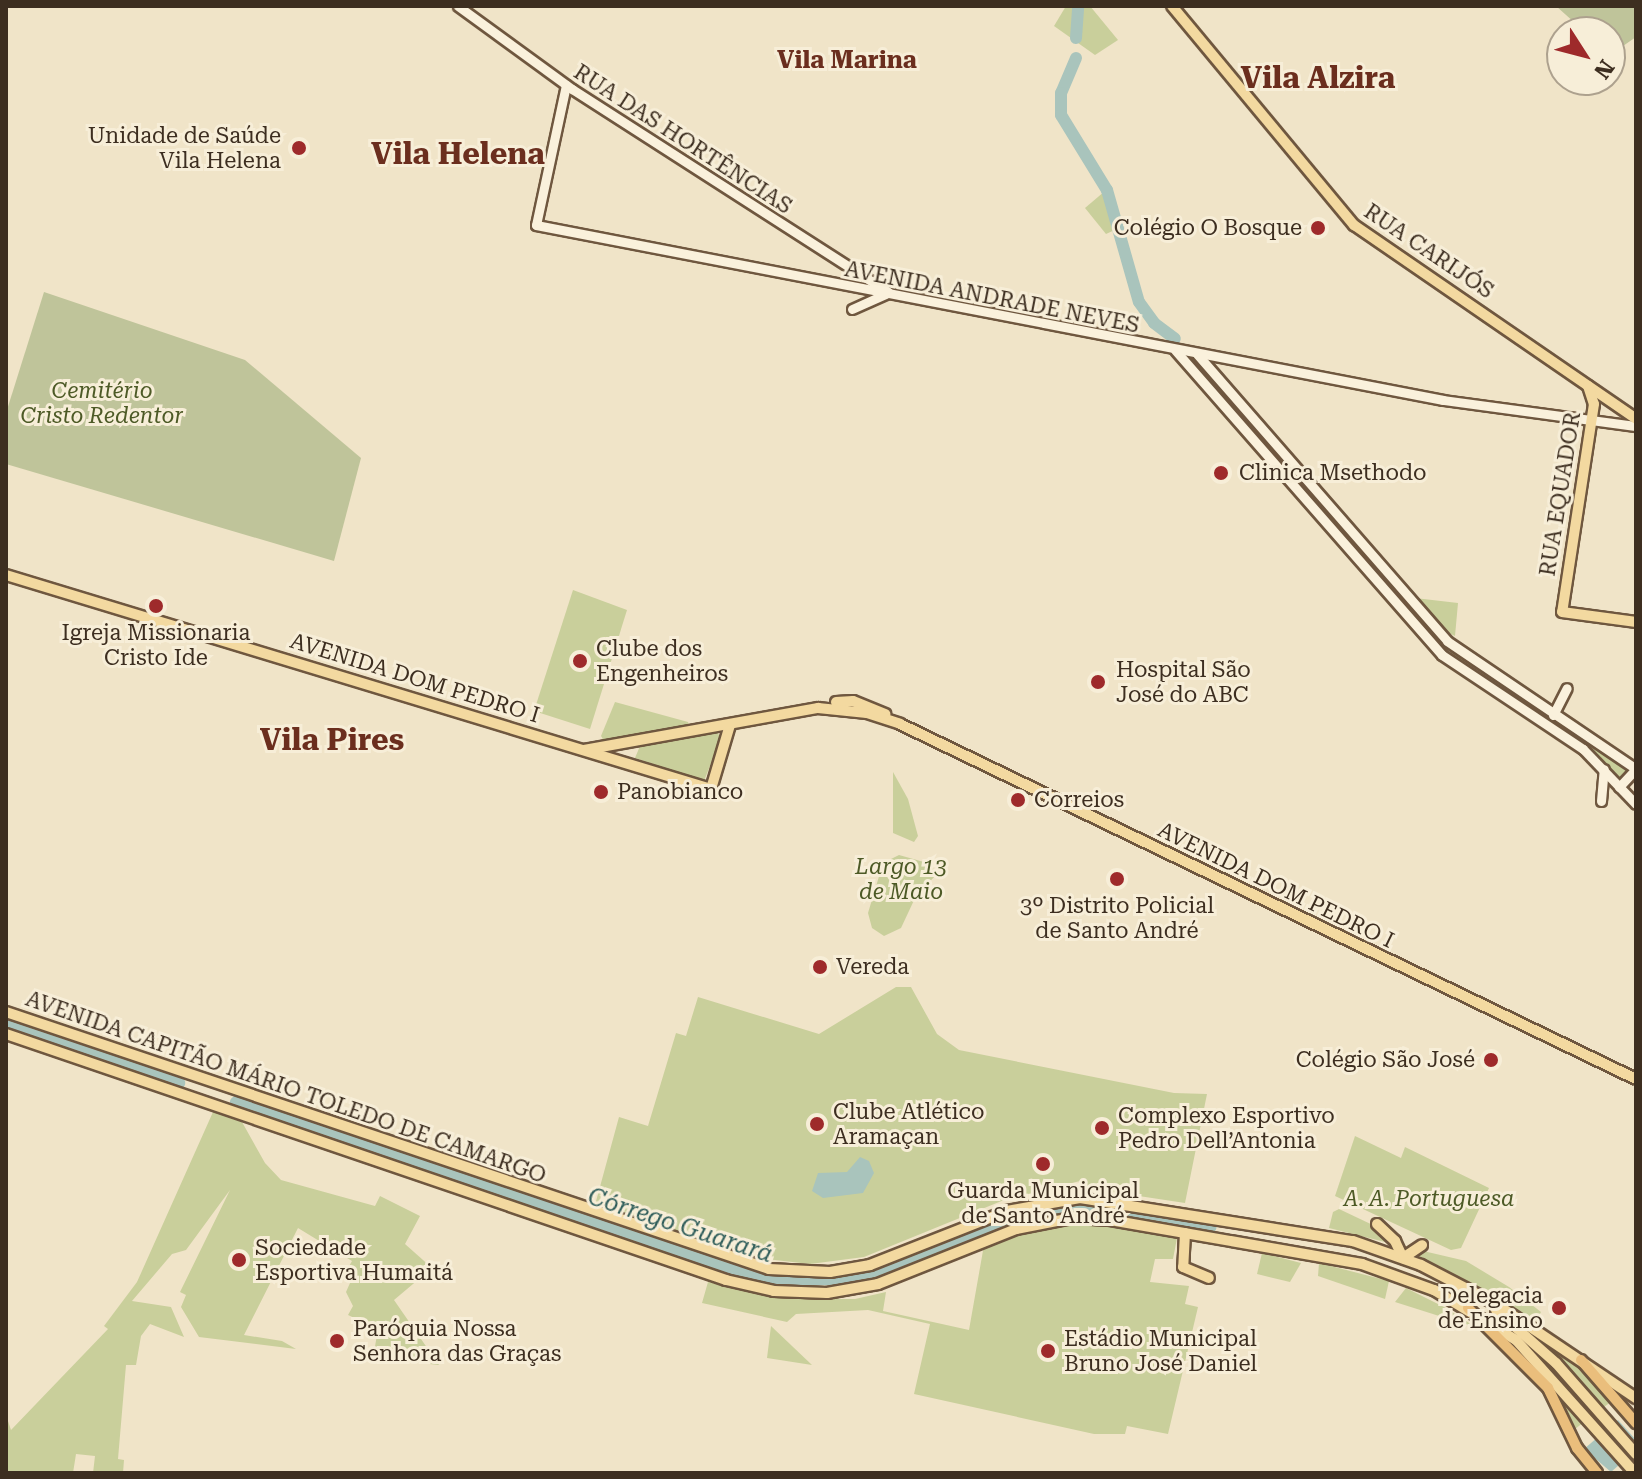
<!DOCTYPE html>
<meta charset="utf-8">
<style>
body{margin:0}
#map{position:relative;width:1642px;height:1479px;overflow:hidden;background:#f0e4c8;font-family:"Roboto Serif",serif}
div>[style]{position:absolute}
.green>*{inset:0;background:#c9cf9b}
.cemetery>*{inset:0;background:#bfc49a}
.water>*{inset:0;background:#a9c4bc}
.river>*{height:12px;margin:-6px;padding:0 6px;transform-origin:6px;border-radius:6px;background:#a9c4bc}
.roads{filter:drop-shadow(2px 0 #6f573f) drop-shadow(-2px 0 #6f573f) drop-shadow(0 2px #6f573f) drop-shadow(0 -2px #6f573f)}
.secondary>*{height:9px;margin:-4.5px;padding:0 4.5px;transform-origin:4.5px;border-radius:4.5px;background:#faf1dc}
.primary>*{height:10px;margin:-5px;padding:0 5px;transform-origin:5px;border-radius:5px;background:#f3d9a0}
.trunk>*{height:10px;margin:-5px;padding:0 5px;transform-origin:5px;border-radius:5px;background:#eabe7c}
.dots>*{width:22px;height:22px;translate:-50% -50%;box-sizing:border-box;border:4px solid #f7eed8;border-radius:50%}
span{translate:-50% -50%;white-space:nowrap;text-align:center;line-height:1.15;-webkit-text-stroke:6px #f7eed8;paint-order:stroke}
.poi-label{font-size:22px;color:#3d2e20}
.right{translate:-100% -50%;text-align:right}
.left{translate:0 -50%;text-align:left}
.street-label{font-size:22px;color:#3d2e20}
.park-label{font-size:22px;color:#4d5a26;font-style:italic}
.neighbourhood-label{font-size:24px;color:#6b2e1e;font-weight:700}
.water-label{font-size:24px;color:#2f5d5a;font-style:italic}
.district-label{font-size:30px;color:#6b2e1e;font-weight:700}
.frame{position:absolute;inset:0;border:8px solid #3d2e20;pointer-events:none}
.north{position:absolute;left:1546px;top:16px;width:80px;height:80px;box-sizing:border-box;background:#f7eed8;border:2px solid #ada18e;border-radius:50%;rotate:126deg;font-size:22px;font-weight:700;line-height:32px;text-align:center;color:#3d2e20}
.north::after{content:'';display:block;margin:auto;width:28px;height:36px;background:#9e2a2b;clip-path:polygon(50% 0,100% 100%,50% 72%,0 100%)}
</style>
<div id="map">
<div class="green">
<div style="clip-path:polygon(1066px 6px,1090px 6px,1118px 40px,1095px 55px,1054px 26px)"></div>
<div style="clip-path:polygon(1105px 191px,1119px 228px,1106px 234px,1085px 208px)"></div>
<div style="clip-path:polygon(1196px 360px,1382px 574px,1383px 580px,1193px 362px)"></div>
<div style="clip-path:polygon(573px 590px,627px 610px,590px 729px,534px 711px)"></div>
<div style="clip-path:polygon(1402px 597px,1475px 669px,1627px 770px,1619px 778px,1592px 749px,1470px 670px,1424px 627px)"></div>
<div style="clip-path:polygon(1415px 598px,1458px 603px,1455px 636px,1445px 631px)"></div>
<div style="clip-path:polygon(615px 702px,688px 722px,689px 725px,604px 741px,601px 736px)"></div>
<div style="clip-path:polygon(717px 732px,721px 738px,704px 781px,635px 758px,640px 746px)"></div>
<div style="clip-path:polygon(893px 772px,908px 799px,918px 836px,914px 842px,893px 833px)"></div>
<div style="clip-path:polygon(899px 855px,931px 864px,936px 875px,916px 896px,901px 928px,884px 936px,872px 928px,868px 913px,883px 863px)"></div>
<div style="clip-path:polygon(896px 987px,911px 987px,937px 1034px,959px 1050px,1174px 1093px,1207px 1094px,1185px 1203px,1086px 1188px,1080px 1181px,1004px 1200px,864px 1257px,810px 1264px,748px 1257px,595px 1205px,619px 1117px,648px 1126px,676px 1033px,686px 1036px,698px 997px,819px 1034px)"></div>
<div style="clip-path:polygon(213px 1112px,242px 1122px,265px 1163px,281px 1180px,375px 1206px,380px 1196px,420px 1216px,405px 1244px,432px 1268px,394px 1300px,439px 1365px,373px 1358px,378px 1329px,348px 1315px,353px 1306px,346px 1292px,350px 1283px,342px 1279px,352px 1261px,298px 1228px,244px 1335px,282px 1341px,296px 1349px,199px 1337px,181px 1307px,186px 1295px,180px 1292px,230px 1190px,186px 1250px,172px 1254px,132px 1301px,171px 1307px,184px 1337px,150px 1324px,141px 1336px,136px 1365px,126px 1365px,118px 1459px,124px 1460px,123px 1473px,93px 1473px,95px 1456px,76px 1454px,73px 1473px,6px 1473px,6px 1415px,11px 1430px,108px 1329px,104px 1326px,137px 1282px)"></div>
<div style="clip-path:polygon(1355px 1136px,1401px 1158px,1405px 1147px,1489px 1188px,1461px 1248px,1451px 1250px,1335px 1196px)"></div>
<div style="clip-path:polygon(1339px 1209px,1377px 1227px,1393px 1244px,1329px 1228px,1333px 1212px)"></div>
<div style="clip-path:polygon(1091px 1223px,1177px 1238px,1173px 1259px,1155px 1259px,1150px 1282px,1189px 1286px,1185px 1304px,1198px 1307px,1168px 1434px,1127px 1426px,1125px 1434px,1094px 1434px,914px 1394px,930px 1324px,868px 1310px,796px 1314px,787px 1322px,702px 1303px,708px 1282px,792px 1299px,855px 1299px,886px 1292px,883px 1311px,969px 1330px,984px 1245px,1053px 1225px)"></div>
<div style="clip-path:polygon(1419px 1250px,1466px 1261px,1509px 1287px,1541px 1312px,1535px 1323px,1419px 1257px)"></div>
<div style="clip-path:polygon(1262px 1253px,1301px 1263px,1290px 1282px,1257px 1274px)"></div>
<div style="clip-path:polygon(1319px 1263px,1389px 1281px,1385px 1299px,1318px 1276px)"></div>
<div style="clip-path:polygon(1406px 1288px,1444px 1307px,1477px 1328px,1395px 1302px)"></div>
<div style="clip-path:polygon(771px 1326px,812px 1365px,767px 1358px)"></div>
<div style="clip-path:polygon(1541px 1337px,1582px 1366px,1612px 1401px,1575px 1429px,1551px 1386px,1575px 1409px,1593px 1394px)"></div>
</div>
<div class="cemetery">
<div style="clip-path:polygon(1556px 6px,1636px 6px,1636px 37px,1610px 55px,1610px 32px,1585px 32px)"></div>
<div style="clip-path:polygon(44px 292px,245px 360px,361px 458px,334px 561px,6px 464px,6px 413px)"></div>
</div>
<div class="water">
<div style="clip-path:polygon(860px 1157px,869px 1161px,874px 1173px,863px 1193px,823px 1198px,812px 1191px,818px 1173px,847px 1172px)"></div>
<div style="clip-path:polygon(1618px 1420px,1636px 1440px,1636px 1450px,1611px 1472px,1584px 1449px)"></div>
</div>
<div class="river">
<div style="left:1076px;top:38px;width:32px;rotate:-86deg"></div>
<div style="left:1076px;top:58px;width:38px;rotate:113deg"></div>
<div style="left:1061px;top:93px;width:22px;rotate:90deg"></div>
<div style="left:1061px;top:115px;width:88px;rotate:58.5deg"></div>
<div style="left:1107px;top:190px;width:116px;rotate:74.1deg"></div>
<div style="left:1139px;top:302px;width:26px;rotate:54deg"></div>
<div style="left:1154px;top:323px;width:26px;rotate:37deg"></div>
<div style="left:6px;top:1024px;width:183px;rotate:18.8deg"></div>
<div style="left:236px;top:1102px;width:559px;rotate:18.56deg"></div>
<div style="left:766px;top:1280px;width:87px;rotate:-0.7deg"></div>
<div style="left:853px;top:1279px;width:210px;rotate:-19.5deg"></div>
<div style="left:1051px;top:1209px;width:59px;rotate:1deg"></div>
<div style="left:1110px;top:1210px;width:102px;rotate:9.6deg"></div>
</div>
<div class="roads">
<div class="secondary">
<div style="left:458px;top:6px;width:141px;rotate:36.1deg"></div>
<div style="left:572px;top:89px;width:376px;rotate:32.7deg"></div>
<div style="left:566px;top:85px;width:143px;rotate:102.1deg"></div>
<div style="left:536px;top:225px;width:924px;rotate:10.92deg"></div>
<div style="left:1443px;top:400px;width:195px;rotate:7.7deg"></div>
<div style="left:852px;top:309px;width:37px;rotate:-24deg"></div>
<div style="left:1175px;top:350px;width:405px;rotate:48.8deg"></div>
<div style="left:1442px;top:655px;width:169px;rotate:33.7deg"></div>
<div style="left:1583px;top:749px;width:76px;rotate:46.1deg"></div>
<div style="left:1197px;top:354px;width:381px;rotate:48.9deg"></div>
<div style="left:1447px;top:641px;width:228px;rotate:34.1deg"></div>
<div style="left:1553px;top:715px;width:30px;rotate:-63deg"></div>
<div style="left:1619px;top:787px;width:25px;rotate:-47deg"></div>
<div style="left:1601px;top:801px;width:32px;rotate:-85deg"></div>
</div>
<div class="primary">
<div style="left:1172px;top:6px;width:285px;rotate:50.3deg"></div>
<div style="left:1354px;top:225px;width:342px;rotate:34.5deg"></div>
<div style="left:1588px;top:386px;width:19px;rotate:72deg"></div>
<div style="left:1594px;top:404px;width:210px;rotate:98.7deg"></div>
<div style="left:1562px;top:612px;width:75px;rotate:7.7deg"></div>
<div style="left:6px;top:575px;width:737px;rotate:16.89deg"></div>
<div style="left:711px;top:789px;width:67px;rotate:-73.5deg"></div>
<div style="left:836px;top:702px;width:17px;rotate:-3deg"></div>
<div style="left:853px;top:701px;width:35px;rotate:22deg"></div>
<div style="left:584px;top:750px;width:238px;rotate:-10.2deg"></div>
<div style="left:818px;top:708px;width:49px;rotate:5.8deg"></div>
<div style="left:867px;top:713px;width:35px;rotate:18deg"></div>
<div style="left:900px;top:724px;width:817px;rotate:25.75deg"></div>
<div style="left:6px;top:1012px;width:805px;rotate:18.61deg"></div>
<div style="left:769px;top:1269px;width:61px;rotate:2.8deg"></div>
<div style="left:830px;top:1272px;width:41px;rotate:-9.9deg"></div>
<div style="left:870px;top:1265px;width:147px;rotate:-21.5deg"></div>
<div style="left:1007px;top:1211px;width:74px;rotate:-10.1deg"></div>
<div style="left:1080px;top:1198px;width:276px;rotate:9deg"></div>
<div style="left:1353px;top:1241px;width:72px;rotate:19.4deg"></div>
<div style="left:1421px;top:1265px;width:85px;rotate:27.5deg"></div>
<div style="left:1496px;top:1304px;width:169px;rotate:33.9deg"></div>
<div style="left:6px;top:1034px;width:761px;rotate:18.86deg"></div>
<div style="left:726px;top:1280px;width:49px;rotate:12.9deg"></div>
<div style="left:774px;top:1291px;width:53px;rotate:2.2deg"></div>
<div style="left:827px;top:1293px;width:52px;rotate:-10deg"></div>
<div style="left:878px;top:1284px;width:149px;rotate:-21.7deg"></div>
<div style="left:1016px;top:1229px;width:57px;rotate:-11.1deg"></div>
<div style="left:1072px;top:1218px;width:38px;rotate:3deg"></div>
<div style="left:1110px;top:1220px;width:256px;rotate:9.9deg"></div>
<div style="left:1362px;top:1264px;width:77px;rotate:19.9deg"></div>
<div style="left:1434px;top:1290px;width:96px;rotate:31.4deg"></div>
<div style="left:1516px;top:1340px;width:178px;rotate:48.2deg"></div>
<div style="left:1377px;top:1224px;width:25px;rotate:43deg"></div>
<div style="left:1395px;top:1241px;width:19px;rotate:65deg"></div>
<div style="left:1185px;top:1233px;width:34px;rotate:93deg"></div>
<div style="left:1183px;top:1267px;width:28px;rotate:23deg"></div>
<div style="left:1403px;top:1258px;width:23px;rotate:-34deg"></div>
<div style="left:1496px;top:1310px;width:80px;rotate:41.5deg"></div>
<div style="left:1556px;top:1363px;width:121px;rotate:48.7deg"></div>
</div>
<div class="trunk">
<div style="left:1468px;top:1308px;width:113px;rotate:45deg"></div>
<div style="left:1548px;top:1388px;width:67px;rotate:64.2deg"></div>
<div style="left:1577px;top:1448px;width:32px;rotate:51deg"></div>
<div style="left:1581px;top:1360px;width:84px;rotate:48.9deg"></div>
</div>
</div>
<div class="dots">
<div style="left:299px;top:148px;background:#9e2a2b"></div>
<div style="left:1318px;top:228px;background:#9e2a2b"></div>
<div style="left:1221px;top:473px;background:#9e2a2b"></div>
<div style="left:156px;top:606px;background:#9e2a2b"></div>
<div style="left:580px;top:661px;background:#9e2a2b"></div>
<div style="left:1098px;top:682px;background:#9e2a2b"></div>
<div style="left:601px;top:792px;background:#9e2a2b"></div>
<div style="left:1018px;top:800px;background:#9e2a2b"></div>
<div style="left:1117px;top:879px;background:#9e2a2b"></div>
<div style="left:820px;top:967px;background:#9e2a2b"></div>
<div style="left:1491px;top:1060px;background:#9e2a2b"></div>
<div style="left:817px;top:1124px;background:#9e2a2b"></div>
<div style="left:1102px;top:1128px;background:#9e2a2b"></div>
<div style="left:1043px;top:1164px;background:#9e2a2b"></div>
<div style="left:239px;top:1260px;background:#9e2a2b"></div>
<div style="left:1559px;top:1308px;background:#9e2a2b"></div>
<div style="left:337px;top:1341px;background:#9e2a2b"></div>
<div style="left:1048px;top:1351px;background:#9e2a2b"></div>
</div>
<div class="poi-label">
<span class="right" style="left:281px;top:148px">Unidade de Saúde<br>Vila Helena</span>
<span class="right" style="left:1302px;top:228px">Colégio O Bosque</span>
<span class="left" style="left:1239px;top:473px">Clinica Msethodo</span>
<span style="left:156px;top:645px">Igreja Missionaria<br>Cristo Ide</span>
<span class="left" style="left:596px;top:661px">Clube dos<br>Engenheiros</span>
<span class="left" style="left:1116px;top:682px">Hospital São<br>José do ABC</span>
<span class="left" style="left:617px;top:792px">Panobianco</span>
<span class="left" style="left:1034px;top:800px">Correios</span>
<span style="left:1117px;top:918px">3º Distrito Policial<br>de Santo André</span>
<span class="left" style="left:836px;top:967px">Vereda</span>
<span class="right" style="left:1475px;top:1060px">Colégio São José</span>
<span class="left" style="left:833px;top:1124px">Clube Atlético<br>Aramaçan</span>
<span class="left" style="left:1118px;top:1128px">Complexo Esportivo<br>Pedro Dell’Antonia</span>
<span style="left:1043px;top:1203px">Guarda Municipal<br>de Santo André</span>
<span class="left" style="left:255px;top:1260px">Sociedade<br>Esportiva Humaitá</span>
<span class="right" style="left:1543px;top:1308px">Delegacia<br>de Ensino</span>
<span class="left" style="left:353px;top:1341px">Paróquia Nossa<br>Senhora das Graças</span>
<span class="left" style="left:1064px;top:1351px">Estádio Municipal<br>Bruno José Daniel</span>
</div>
<div class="street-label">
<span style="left:683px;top:139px;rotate:33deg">RUA DAS HORTÊNCIAS</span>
<span style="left:1429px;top:251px;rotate:34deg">RUA CARIJÓS</span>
<span style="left:992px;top:297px;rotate:11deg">AVENIDA ANDRADE NEVES</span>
<span style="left:1560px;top:494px;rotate:-81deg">RUA EQUADOR</span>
<span style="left:415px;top:678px;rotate:17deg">AVENIDA DOM PEDRO I</span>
<span style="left:1276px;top:885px;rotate:26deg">AVENIDA DOM PEDRO I</span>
<span style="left:286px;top:1087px;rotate:19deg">AVENIDA CAPITÃO MÁRIO TOLEDO DE CAMARGO</span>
</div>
<div class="park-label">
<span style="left:102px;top:403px">Cemitério<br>Cristo Redentor</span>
<span style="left:901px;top:879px">Largo 13<br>de Maio</span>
<span style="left:1429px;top:1199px">A. A. Portuguesa</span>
</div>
<div class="neighbourhood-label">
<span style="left:847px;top:61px">Vila Marina</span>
</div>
<div class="water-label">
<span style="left:680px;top:1226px;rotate:18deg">Córrego Guarará</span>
</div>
<div class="district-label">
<span style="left:1318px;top:78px">Vila Alzira</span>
<span style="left:458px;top:154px">Vila Helena</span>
<span style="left:332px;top:740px">Vila Pires</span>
</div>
<div class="frame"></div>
<div class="north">N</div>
</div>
